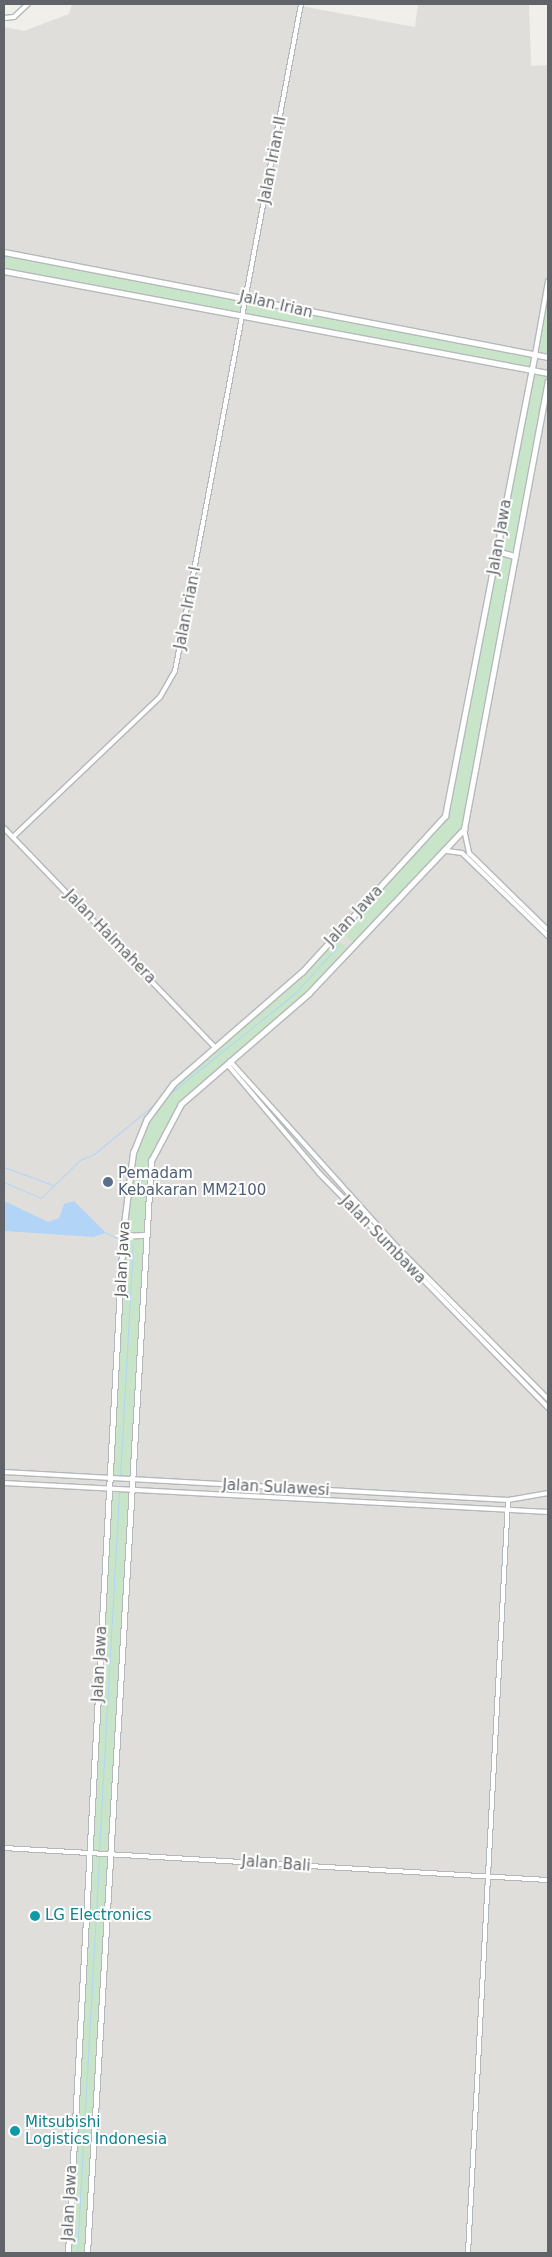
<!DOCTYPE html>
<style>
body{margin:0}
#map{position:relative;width:552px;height:2257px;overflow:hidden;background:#f0efe9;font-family:"DejaVu Sans",sans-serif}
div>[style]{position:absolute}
.industrial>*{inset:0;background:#dfdedb}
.green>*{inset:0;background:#c8e5ca}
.water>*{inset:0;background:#b2d5f7}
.stream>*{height:1px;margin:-0.5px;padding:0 0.5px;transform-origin:0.5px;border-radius:0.5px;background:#b2d5f7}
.roads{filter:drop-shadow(1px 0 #b5b8bb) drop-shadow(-1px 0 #b5b8bb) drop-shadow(0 1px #b5b8bb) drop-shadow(0 -1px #b5b8bb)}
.minor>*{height:4px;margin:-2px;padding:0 2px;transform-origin:2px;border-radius:2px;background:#fff}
.tertiary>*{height:4.5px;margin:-2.25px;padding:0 2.25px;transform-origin:2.25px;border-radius:2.25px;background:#fff}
.dots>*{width:14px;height:14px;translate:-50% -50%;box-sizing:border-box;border:2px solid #fff;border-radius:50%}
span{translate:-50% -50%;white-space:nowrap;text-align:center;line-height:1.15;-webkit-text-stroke:4px #fff;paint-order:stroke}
.street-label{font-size:15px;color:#606367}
.service-label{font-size:15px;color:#4e5e75}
.left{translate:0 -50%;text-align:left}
.culture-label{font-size:15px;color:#0d838f}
.frame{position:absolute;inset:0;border:5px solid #606367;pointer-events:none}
</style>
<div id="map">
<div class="industrial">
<div style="clip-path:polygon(72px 4px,290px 4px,415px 27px,418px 4px,529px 4px,531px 66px,548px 65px,548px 2253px,4px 2253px,4px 27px,24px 31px,69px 14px)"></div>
</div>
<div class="green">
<div style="clip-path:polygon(4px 252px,534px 355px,548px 281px,548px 357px,535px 355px,532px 369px,548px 373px,548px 382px,469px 819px,454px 843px,355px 945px,340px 931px,445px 816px,531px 369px,4px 271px)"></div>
<div style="clip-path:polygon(335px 937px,350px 951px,287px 1013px,192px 1092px,174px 1113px,156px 1146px,147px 1190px,130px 1480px,110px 1479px,129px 1172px,142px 1128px,173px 1084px,302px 972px)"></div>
<div style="clip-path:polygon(109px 1489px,130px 1490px,87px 2253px,68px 2253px)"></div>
</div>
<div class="water">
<div style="clip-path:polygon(4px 1201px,48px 1222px,59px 1218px,64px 1204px,74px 1201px,106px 1233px,93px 1237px,4px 1231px)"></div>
</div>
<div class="stream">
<div style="left:167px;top:1096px;width:164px;rotate:-38.8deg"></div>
<div style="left:295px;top:993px;width:65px;rotate:-47.5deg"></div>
<div style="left:4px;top:1167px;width:52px;rotate:20.2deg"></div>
<div style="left:4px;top:1182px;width:40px;rotate:23.4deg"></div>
<div style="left:41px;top:1198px;width:54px;rotate:-44.3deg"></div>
<div style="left:80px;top:1160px;width:15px;rotate:-23deg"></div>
<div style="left:94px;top:1154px;width:80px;rotate:-39.4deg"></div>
<div style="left:106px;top:1233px;width:13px;rotate:23deg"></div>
<div style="left:120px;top:1477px;width:231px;rotate:-86.8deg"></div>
<div style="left:133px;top:1246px;width:6px;rotate:-135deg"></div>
<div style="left:99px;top:1851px;width:361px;rotate:-86.8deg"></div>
<div style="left:77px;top:2253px;width:399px;rotate:-86.8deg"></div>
</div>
<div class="roads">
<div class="minor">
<div style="left:4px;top:18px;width:10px;rotate:-6deg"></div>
<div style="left:14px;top:17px;width:19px;rotate:-43deg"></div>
<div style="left:535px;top:355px;width:75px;rotate:-80deg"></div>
<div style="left:4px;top:828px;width:304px;rotate:46.1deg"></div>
<div style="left:464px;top:829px;width:25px;rotate:78deg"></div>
<div style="left:469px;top:853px;width:110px;rotate:44.3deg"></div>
<div style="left:13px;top:837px;width:203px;rotate:-43.6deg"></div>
<div style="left:160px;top:697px;width:30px;rotate:-60deg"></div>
<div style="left:175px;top:671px;width:679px;rotate:-79.3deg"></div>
<div style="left:447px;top:851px;width:15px;rotate:8deg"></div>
<div style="left:462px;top:853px;width:120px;rotate:44deg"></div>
<div style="left:230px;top:1061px;width:249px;rotate:48.1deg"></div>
<div style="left:396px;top:1246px;width:216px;rotate:45.2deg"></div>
<div style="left:227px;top:1064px;width:143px;rotate:49.8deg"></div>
<div style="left:319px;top:1173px;width:328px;rotate:45.7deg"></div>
<div style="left:4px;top:1472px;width:505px;rotate:3.18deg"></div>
<div style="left:508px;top:1500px;width:41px;rotate:-9.9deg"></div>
<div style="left:4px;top:1483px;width:545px;rotate:3.05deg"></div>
<div style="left:4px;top:1848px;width:545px;rotate:3.37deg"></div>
<div style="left:468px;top:2253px;width:754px;rotate:-86.96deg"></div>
</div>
<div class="tertiary">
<div style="left:4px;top:252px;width:554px;rotate:10.92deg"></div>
<div style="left:4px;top:271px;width:553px;rotate:10.62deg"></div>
<div style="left:497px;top:551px;width:19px;rotate:16deg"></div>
<div style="left:129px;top:1172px;width:19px;rotate:12deg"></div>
<div style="left:123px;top:1236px;width:21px;rotate:-3deg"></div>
<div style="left:68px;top:2253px;width:1022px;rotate:-86.92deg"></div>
<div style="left:123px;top:1232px;width:80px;rotate:-82.8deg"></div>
<div style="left:133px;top:1153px;width:37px;rotate:-68deg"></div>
<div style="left:147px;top:1119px;width:44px;rotate:-53.4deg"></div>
<div style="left:173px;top:1084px;width:171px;rotate:-41deg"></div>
<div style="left:302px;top:972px;width:212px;rotate:-47.5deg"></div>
<div style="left:445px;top:816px;width:470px;rotate:-79deg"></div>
<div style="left:87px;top:2253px;width:1094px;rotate:-86.65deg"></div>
<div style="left:151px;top:1161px;width:64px;rotate:-62.2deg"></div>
<div style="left:181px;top:1104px;width:169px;rotate:-40.9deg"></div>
<div style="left:309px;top:993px;width:226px;rotate:-46.6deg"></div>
<div style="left:464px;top:829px;width:455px;rotate:-79.4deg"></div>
</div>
</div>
<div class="dots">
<div style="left:108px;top:1182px;background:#5c6f8a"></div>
<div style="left:35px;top:1916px;background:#0f9aa8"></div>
<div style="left:15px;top:2131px;background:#0f9aa8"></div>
</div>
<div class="street-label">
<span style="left:273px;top:160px;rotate:-79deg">Jalan Irian II</span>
<span style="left:276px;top:305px;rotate:13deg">Jalan Irian</span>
<span style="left:500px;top:537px;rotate:-80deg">Jalan Jawa</span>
<span style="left:188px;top:608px;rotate:-79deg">Jalan Irian I</span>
<span style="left:354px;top:916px;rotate:-47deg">Jalan Jawa</span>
<span style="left:110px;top:937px;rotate:46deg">Jalan Halmahera</span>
<span style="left:383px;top:1240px;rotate:46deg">Jalan Sumbawa</span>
<span style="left:123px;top:1259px;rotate:-87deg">Jalan Jawa</span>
<span style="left:276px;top:1488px;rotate:3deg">Jalan Sulawesi</span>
<span style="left:100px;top:1664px;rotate:-87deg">Jalan Jawa</span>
<span style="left:276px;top:1864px;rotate:4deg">Jalan Bali</span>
<span style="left:70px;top:2203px;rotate:-87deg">Jalan Jawa</span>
</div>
<div class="service-label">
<span class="left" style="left:118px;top:1182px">Pemadam<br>Kebakaran MM2100</span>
</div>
<div class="culture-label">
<span class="left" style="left:45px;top:1916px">LG Electronics</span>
<span class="left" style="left:25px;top:2131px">Mitsubishi<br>Logistics Indonesia</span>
</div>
<div class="frame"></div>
</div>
